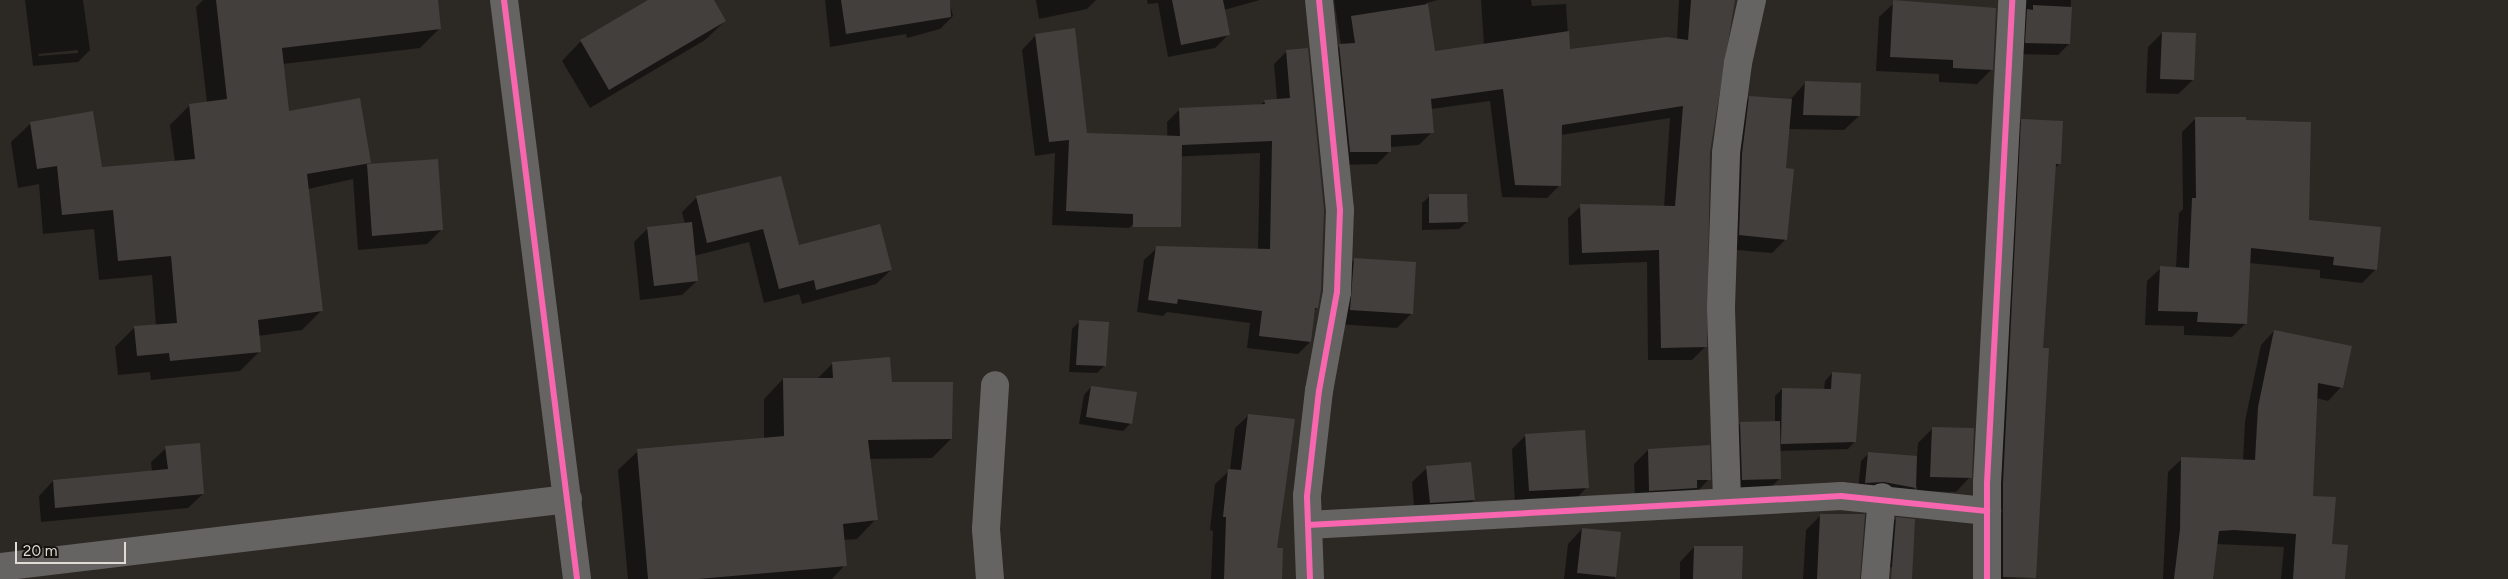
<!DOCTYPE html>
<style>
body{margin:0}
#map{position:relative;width:2508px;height:579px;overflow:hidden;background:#2c2924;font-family:Figtree,sans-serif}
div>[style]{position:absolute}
.shadow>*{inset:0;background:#0007}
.building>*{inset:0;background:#433f3d}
.minor>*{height:28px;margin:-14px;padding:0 14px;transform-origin:14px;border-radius:14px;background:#666462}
.cycleway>*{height:6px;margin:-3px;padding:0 3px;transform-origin:3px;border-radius:3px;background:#f766af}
span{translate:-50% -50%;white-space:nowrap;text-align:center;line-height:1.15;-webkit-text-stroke:4.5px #15130e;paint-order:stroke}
.scale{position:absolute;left:15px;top:542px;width:111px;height:22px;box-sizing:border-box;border:2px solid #dfdcd5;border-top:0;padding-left:6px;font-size:15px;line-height:18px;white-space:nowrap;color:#dfdcd5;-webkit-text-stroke:4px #15130e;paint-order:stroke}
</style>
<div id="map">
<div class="shadow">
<div style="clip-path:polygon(evenodd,25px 0,83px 0,90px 50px,78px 62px,33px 66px,25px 0,78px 50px,78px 53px,39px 56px,38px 54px,78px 50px)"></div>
<div style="clip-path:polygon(203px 0,436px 0,439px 29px,420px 48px,283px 64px,288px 113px,370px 162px,366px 166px,437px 161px,441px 230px,427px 244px,358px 250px,353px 179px,308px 189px,321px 311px,302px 330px,258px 336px,260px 351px,240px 371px,151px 380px,150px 372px,118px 375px,115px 347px,134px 328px,156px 326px,152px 275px,99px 280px,94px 229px,43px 234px,39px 184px,18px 188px,11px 142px,31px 123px,101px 169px,175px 162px,170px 125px,190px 105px,207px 103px,196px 7px)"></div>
<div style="clip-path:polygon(651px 0,713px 0,725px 21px,705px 40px,590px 108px,562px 61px,581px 41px)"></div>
<div style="clip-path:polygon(825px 0,949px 0,953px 16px,940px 29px,907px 38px,906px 34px,830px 47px)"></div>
<div style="clip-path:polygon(1036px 0,1096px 0,1087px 9px,1039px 19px)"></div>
<div style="clip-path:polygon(1147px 0,1260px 0,1224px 10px,1228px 35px,1215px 48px,1168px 57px,1158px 3px,1148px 4px)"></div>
<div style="clip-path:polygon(1334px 0,1438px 0,1426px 3px,1434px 53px,1484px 45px,1481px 0,1531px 0,1532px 6px,1566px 4px,1569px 51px,1677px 39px,1679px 0,1733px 0,1709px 151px,1705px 347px,1692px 360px,1648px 360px,1647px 262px,1569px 265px,1568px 218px,1581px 206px,1664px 207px,1670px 118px,1561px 135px,1560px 185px,1547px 198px,1502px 197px,1490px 101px,1431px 109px,1432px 132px,1419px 145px,1390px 147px,1390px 151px,1377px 164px,1337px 165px,1327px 58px,1341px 45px)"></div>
<div style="clip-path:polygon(2023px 0,2071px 0,2069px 44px,2058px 55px,2015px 54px)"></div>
<div style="clip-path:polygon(1894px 3px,1991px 70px,1977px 84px,1939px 82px,1939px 74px,1876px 71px,1879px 17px)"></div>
<div style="clip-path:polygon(2162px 33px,2193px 80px,2178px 94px,2146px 93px,2148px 47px)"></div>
<div style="clip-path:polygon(1036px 35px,1086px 134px,1143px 214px,1129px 228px,1052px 225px,1055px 153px,1035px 156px,1022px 50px)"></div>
<div style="clip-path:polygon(1287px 51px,1317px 308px,1314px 311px,1310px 342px,1298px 354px,1247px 348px,1250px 323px,1167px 312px,1163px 316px,1137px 312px,1144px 260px,1157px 248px,1258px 250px,1260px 153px,1168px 157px,1167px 122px,1180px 109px,1260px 105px,1265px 101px,1277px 100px,1274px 64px)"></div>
<div style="clip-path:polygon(1805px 83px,1859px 116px,1844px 130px,1788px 129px,1785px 169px,1786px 239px,1772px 253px,1725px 249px,1735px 112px,1750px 97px,1790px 100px)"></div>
<div style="clip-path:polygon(2196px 118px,2308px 221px,2376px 269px,2362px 283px,2320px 278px,2320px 270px,2249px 263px,2246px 323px,2232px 337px,2184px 335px,2184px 326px,2145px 325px,2147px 281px,2161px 268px,2176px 268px,2179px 213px,2183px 209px,2182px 132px)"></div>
<div style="clip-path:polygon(2022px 120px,2059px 164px,2055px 168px,2042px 349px,2035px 578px,1989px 579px,2008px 135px)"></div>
<div style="clip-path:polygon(780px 177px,798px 247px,891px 270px,876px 284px,802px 304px,799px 294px,764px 303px,749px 242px,694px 256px,697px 281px,682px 295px,640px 300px,634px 242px,648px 228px,685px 224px,682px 212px,696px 198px)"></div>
<div style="clip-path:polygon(1430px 196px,1467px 222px,1459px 229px,1422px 230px,1422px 203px)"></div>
<div style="clip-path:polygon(1354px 260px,1412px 313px,1397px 328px,1336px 324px,1340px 274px)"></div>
<div style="clip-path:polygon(1080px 321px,1105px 365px,1097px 373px,1069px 372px,1072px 329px)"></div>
<div style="clip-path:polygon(2274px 331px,2341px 387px,2328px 401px,2316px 398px,2312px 497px,2344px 579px,2281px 579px,2284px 547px,2216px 544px,2212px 579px,2163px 579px,2168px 472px,2182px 459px,2243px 461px,2245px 421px,2261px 345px)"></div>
<div style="clip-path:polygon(833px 363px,891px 383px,951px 439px,932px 458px,869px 459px,876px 519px,857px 539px,843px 540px,845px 565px,832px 579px,628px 579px,618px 470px,638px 451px,764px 439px,764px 399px,783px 379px,817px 379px)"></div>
<div style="clip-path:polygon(1832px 373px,1855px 441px,1848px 449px,1779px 451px,1779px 479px,1765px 493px,1728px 494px,1726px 437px,1741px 423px,1775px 422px,1775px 396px,1782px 389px,1824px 390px,1825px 381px)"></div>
<div style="clip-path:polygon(1091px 387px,1131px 423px,1123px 431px,1079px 424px,1084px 395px)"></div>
<div style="clip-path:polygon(1249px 415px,1293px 420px,1276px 549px,1281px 579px,1211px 579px,1213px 531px,1210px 530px,1215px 484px,1230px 470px,1235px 428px)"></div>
<div style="clip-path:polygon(1932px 429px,1970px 477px,1956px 492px,1917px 491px,1917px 486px,1907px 495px,1858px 490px,1861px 461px,1869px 453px,1917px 457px,1918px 443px)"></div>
<div style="clip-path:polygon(1526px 435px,1587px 487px,1573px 502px,1515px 505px,1512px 449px)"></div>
<div style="clip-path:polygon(166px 448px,203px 494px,188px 508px,41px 522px,39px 496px,53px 481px,152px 472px,151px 462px)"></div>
<div style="clip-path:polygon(1648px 450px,1709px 479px,1695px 494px,1635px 505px,1634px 464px)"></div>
<div style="clip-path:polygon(1427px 468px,1474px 500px,1459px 514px,1415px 517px,1412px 482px)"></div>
<div style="clip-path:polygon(1821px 515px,1859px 579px,1803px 579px,1806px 530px)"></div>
<div style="clip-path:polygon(1896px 519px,1904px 568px,1885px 567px,1889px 526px)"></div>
<div style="clip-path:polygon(1582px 529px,1620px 533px,1615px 579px,1564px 579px,1568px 544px)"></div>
<div style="clip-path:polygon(1694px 547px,1741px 579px,1680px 579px,1680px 562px)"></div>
</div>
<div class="building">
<div style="clip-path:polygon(216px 0,438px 0,441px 29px,282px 48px,289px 111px,360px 98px,371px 163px,307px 174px,323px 311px,258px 320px,261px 352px,170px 361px,169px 353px,137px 356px,134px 326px,177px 323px,171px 256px,118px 261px,113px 210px,62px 215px,57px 166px,37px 169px,30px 122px,93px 111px,102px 167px,195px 159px,189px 104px,227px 99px)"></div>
<div style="clip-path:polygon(648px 0,714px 0,726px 21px,609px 90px,580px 40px)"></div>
<div style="clip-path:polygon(841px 0,950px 0,951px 17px,846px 34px)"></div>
<div style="clip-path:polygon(1172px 0,1223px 0,1230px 35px,1181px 45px)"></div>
<div style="clip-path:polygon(1691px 0,1735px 0,1710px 152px,1707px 347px,1661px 348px,1659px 250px,1582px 253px,1580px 204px,1675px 206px,1683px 106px,1562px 125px,1561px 186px,1515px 185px,1503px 89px,1431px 99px,1434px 133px,1391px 135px,1391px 152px,1350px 152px,1339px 44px,1355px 43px,1351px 16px,1428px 4px,1435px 51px,1569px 31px,1570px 49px,1667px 37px,1688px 40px)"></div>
<div style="clip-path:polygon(1893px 0,1996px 8px,1993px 70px,1953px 68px,1953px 60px,1890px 57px)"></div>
<div style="clip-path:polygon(2033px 5px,2072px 7px,2070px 44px,2025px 43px,2027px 9px,2033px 10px)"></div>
<div style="clip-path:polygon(1075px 28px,1087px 133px,1180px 136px,1179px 108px,1265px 104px,1264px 100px,1290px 98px,1286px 50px,1308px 48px,1324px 210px,1321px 290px,1318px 308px,1315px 308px,1311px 342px,1259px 336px,1262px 311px,1178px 299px,1177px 304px,1148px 300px,1156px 246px,1270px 249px,1272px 141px,1182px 145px,1181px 227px,1133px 227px,1133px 214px,1066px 211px,1069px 140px,1049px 142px,1035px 34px)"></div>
<div style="clip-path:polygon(2162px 32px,2196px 33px,2194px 80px,2160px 79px)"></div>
<div style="clip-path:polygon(1805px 81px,1861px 83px,1860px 116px,1803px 115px)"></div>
<div style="clip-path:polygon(1749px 96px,1792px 99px,1786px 168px,1794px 169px,1787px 240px,1739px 235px,1742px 154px)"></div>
<div style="clip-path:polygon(2195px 117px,2246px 117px,2246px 120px,2311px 122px,2309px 220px,2381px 227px,2377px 270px,2333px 265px,2334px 257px,2251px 248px,2247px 324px,2197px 322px,2198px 312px,2158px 311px,2160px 266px,2189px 268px,2192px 198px,2196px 198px)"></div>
<div style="clip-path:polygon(2021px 119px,2063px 121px,2061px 164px,2056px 164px,2043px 348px,2049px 348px,2036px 578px,2003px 577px,2003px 483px)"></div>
<div style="clip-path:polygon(438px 159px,443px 230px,372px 236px,367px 164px)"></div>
<div style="clip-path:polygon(781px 176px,799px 245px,880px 224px,892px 270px,816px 290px,814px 280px,779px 289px,763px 229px,707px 243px,696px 196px)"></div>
<div style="clip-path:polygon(1429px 194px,1467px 194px,1468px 222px,1429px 223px)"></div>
<div style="clip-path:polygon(692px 222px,698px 281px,654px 286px,647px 227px)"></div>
<div style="clip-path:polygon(1354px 258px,1416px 262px,1413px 314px,1350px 310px)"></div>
<div style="clip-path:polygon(1079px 320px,1109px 322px,1106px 366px,1076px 365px)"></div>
<div style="clip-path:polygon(2274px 330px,2352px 346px,2343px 388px,2318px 383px,2313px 496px,2336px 497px,2332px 544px,2348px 545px,2345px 579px,2293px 579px,2296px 534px,2234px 530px,2219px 531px,2213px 579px,2174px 579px,2180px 529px,2181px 457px,2255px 460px,2258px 407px)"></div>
<div style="clip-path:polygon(890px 357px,892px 382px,953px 382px,952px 439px,868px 440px,878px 520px,843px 524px,847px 566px,698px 579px,648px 579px,637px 449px,784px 436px,783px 378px,833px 378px,832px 362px)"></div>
<div style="clip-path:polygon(1832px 372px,1861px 374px,1856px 442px,1781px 444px,1782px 388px,1831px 389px)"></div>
<div style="clip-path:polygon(1091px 386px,1137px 392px,1132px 424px,1086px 417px)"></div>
<div style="clip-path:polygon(1248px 414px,1295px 419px,1277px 548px,1283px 548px,1282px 579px,1224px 579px,1226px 517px,1223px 517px,1228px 469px,1241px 470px)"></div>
<div style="clip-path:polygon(1780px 421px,1781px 479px,1742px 480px,1740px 422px)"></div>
<div style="clip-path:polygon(1932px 427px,1974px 428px,1972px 478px,1930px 477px)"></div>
<div style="clip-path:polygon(1585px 430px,1589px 488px,1529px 491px,1525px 434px)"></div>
<div style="clip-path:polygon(200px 443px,204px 494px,55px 508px,53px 480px,168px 469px,165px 446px)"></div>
<div style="clip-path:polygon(1710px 445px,1711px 480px,1697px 480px,1697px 488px,1649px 491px,1648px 449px)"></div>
<div style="clip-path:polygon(1868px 452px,1917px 456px,1916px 488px,1884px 482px,1865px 483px)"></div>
<div style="clip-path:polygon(1471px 462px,1475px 500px,1430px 503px,1426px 466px)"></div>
<div style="clip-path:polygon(1820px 514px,1865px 514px,1860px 579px,1817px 579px)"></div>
<div style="clip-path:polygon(1896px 517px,1915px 519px,1912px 579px,1891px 579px)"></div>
<div style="clip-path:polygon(1582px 528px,1621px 532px,1616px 577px,1577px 573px)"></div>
<div style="clip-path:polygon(1694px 546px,1743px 546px,1742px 579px,1693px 579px)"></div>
</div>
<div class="minor">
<div style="left:504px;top:0;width:584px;rotate:82.81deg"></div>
<div style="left:1727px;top:500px;width:193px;rotate:-91.8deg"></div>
<div style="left:1721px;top:307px;width:154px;rotate:-88.1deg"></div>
<div style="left:1726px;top:153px;width:91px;rotate:-82.4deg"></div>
<div style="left:1738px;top:63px;width:65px;rotate:-77.5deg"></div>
<div style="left:1308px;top:525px;width:534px;rotate:-3.11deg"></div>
<div style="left:1841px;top:496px;width:147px;rotate:5.9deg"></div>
<div style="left:0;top:567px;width:572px;rotate:-6.83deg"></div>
<div style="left:990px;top:579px;width:50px;rotate:-94.6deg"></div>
<div style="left:986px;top:529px;width:144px;rotate:-86.4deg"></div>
<div style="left:1310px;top:579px;width:83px;rotate:-92.1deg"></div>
<div style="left:1307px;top:496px;width:106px;rotate:-83.5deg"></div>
<div style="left:1319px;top:391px;width:101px;rotate:-79.7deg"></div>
<div style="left:1337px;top:292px;width:82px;rotate:-87.9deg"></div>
<div style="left:1340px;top:210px;width:211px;rotate:-95.7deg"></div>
<div style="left:1875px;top:579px;width:82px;rotate:-85.1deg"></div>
<div style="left:1987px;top:579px;width:96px;rotate:-90deg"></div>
<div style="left:1987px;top:483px;width:484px;rotate:-87deg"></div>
</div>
<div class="cycleway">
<div style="left:504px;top:0;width:584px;rotate:82.81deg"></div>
<div style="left:1308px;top:525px;width:534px;rotate:-3.11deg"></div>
<div style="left:1841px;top:496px;width:147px;rotate:5.9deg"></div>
<div style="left:1310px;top:579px;width:83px;rotate:-92.1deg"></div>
<div style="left:1307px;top:496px;width:106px;rotate:-83.5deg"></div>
<div style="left:1319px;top:391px;width:101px;rotate:-79.7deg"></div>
<div style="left:1337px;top:292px;width:82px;rotate:-87.9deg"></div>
<div style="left:1340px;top:210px;width:211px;rotate:-95.7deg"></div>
<div style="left:1987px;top:579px;width:96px;rotate:-90deg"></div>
<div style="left:1987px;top:483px;width:484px;rotate:-87deg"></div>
</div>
<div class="scale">20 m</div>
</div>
